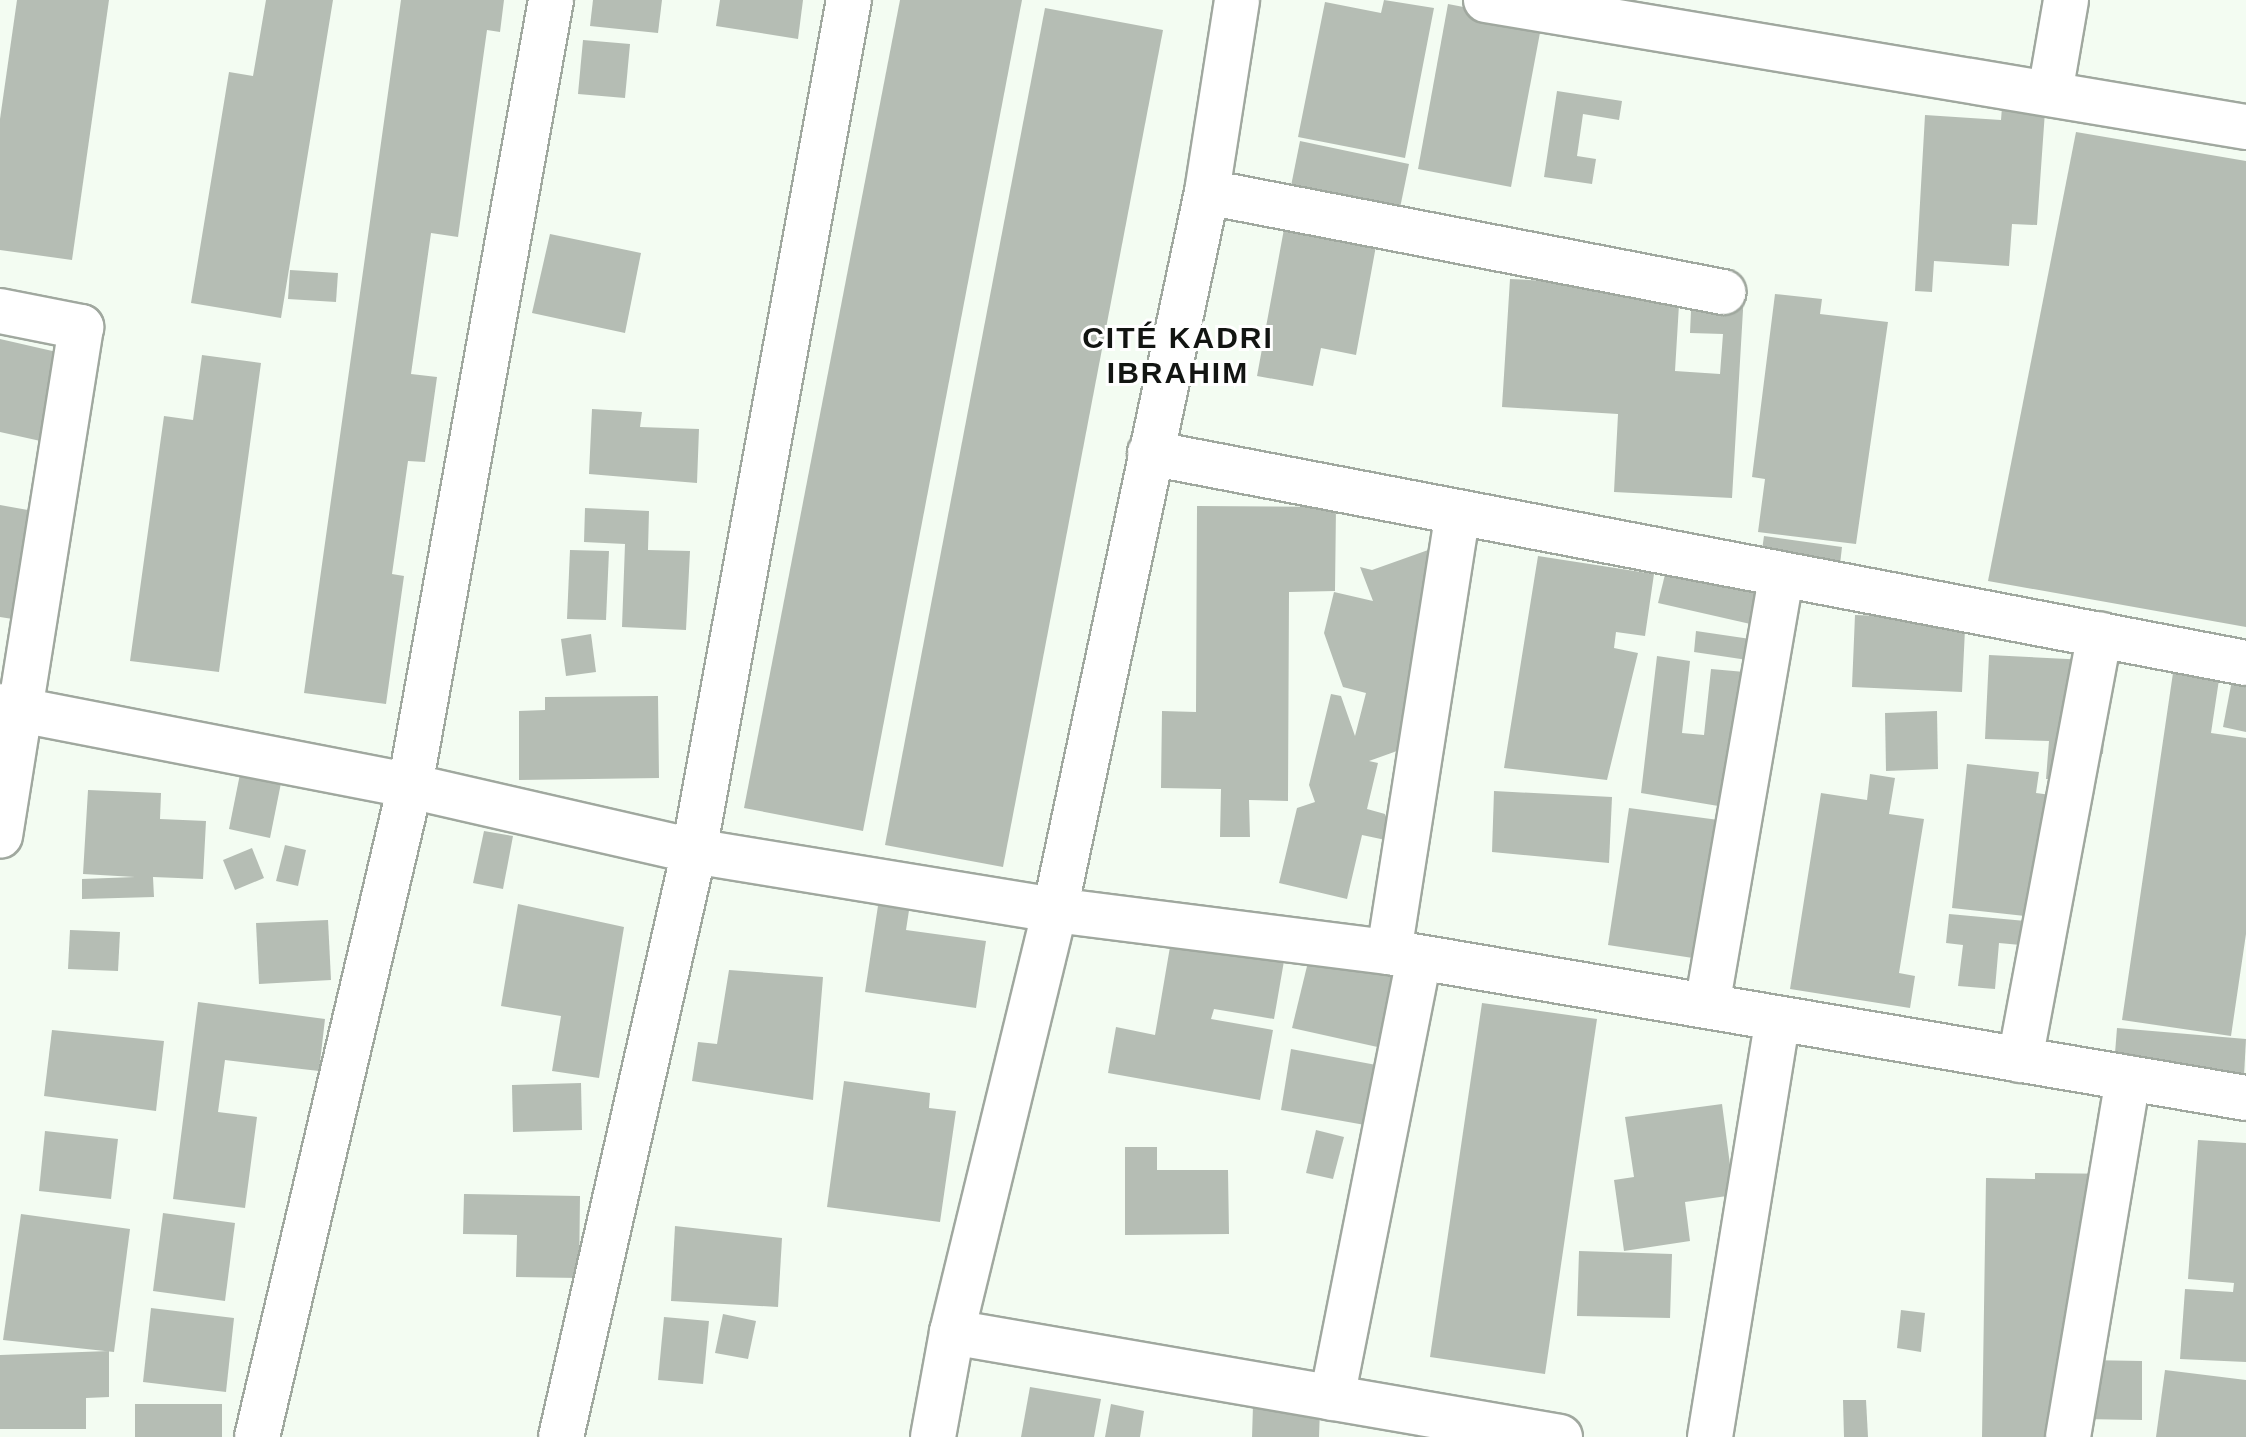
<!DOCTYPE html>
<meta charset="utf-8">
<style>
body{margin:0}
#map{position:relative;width:2246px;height:1437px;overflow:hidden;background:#f3fcf2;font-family:Helvetica,sans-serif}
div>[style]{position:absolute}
.building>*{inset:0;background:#b5bdb4}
.roads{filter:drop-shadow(2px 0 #a0a89f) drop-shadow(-2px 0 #a0a89f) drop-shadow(0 2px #a0a89f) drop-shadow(0 -2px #a0a89f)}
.minor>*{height:44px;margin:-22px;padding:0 22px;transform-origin:22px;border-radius:22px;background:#fff}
.tertiary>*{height:44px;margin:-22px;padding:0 22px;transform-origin:22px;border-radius:22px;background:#fff}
span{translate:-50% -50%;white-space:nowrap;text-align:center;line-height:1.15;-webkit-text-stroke:6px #fff;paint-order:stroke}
.district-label{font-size:30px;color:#121512;font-weight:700;letter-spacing:2px}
</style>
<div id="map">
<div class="building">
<div style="clip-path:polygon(17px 0,109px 0,72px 260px,0 250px,0 119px)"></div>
<div style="clip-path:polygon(266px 0,333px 0,281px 318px,191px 303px,229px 72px,253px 76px)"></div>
<div style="clip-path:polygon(401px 0,504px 0,500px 32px,487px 30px,458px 237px,431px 233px,411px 374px,437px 377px,425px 462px,408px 461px,392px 574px,404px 576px,386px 704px,304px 693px)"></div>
<div style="clip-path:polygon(593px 0,662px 0,658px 33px,590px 26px)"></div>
<div style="clip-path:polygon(720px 0,803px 0,798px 39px,716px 26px)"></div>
<div style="clip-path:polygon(900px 0,1022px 0,863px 831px,744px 808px)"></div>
<div style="clip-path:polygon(1384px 0,1434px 8px,1405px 158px,1298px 137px,1325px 2px,1381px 13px)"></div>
<div style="clip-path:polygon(1448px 4px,1542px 22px,1511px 187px,1418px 169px)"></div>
<div style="clip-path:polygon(1045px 8px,1163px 30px,1003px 867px,885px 845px)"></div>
<div style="clip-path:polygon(583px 40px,630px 44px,625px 98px,578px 94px)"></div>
<div style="clip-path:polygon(1557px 91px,1622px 101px,1619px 120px,1583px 114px,1577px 156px,1596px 159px,1592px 184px,1544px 177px)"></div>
<div style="clip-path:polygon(2003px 94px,2046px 97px,2037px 225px,2012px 224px,2009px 266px,1934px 261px,1932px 292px,1915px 291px,1925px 115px,2001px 120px)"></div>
<div style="clip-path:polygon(2076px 132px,2246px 161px,2246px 627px,1988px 581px)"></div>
<div style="clip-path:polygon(1300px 141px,1409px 164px,1400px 208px,1291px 186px)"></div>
<div style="clip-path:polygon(1286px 218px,1378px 235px,1356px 355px,1321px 348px,1313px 386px,1257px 376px)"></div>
<div style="clip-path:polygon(550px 234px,641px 253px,625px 333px,532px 313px)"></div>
<div style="clip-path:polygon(290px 270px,338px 273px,336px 302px,288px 299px)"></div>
<div style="clip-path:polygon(1510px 279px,1680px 288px,1675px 371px,1720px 374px,1723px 334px,1690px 333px,1692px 289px,1744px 293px,1732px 498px,1614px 492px,1618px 414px,1502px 407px)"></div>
<div style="clip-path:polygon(1775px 294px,1822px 299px,1820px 314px,1888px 322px,1856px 544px,1758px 532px,1765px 479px,1752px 477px)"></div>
<div style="clip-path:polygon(0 339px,83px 358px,63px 446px,0 432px)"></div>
<div style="clip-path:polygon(202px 355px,261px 363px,219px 672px,130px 661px,164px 416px,193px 420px)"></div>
<div style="clip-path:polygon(592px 409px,642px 412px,640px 427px,699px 429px,697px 483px,589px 474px)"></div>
<div style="clip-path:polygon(0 505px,39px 512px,19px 620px,0 617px)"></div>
<div style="clip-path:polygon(1197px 506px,1336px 507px,1335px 591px,1289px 592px,1288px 801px,1249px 800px,1250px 837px,1220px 837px,1221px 789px,1161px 788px,1162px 711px,1196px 712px)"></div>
<div style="clip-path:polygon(585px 508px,649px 511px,648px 550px,690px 551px,686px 630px,622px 627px,625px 544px,584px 542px)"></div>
<div style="clip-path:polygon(1764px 536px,1842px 547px,1839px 573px,1760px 564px)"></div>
<div style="clip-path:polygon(1672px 546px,1782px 572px,1768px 628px,1658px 603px)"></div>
<div style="clip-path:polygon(1431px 549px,1425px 741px,1369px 761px,1378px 763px,1367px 809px,1385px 814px,1395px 842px,1362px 835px,1347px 899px,1279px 883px,1297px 808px,1315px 802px,1309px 785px,1331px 694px,1341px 696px,1355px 736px,1366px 693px,1343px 687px,1324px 633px,1334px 592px,1373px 601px,1360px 567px,1372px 570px)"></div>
<div style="clip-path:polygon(570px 550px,609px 551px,606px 620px,567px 619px)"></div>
<div style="clip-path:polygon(1538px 556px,1654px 574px,1645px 636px,1616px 632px,1614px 648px,1638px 653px,1607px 780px,1504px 768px)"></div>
<div style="clip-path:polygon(1966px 608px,1962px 692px,1852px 687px,1855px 615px,1911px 617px)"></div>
<div style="clip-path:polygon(1696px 631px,1764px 641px,1761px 662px,1694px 652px)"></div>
<div style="clip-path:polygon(591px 634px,596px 672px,566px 676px,561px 639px)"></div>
<div style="clip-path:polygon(2237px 654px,2246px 656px,2246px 732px,2223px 727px)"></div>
<div style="clip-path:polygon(1989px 655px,2108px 661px,2103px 754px,2069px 752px,2067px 779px,2046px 779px,2049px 741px,1985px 739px)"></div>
<div style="clip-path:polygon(1657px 656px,1690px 661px,1682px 733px,1704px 735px,1711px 669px,1756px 673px,1754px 812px,1641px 793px)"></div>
<div style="clip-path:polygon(2174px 666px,2220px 673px,2211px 733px,2246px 738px,2246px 934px,2231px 1036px,2122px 1020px)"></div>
<div style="clip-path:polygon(658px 696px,659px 778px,519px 780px,519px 711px,545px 710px,545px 697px)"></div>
<div style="clip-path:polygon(1937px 711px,1938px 769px,1886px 771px,1885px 713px)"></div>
<div style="clip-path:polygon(1967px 764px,2039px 772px,2036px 793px,2075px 798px,2061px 920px,1952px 908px)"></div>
<div style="clip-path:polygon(241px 769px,282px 778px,270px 838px,229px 829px)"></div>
<div style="clip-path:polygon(1870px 774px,1895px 778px,1889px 814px,1924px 819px,1899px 973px,1915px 976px,1910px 1008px,1790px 989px,1821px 793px,1867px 800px)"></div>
<div style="clip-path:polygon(88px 790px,161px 793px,160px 819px,206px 821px,203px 879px,153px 877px,154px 897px,82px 899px,82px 879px,135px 877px,83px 874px)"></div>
<div style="clip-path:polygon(1494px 791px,1612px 797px,1609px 863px,1492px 852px)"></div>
<div style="clip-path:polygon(1629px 808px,1741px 823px,1719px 962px,1608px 945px)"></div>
<div style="clip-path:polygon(484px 831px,513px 836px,503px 889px,473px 883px)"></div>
<div style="clip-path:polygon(285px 845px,306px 850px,298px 886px,276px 881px)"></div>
<div style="clip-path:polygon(252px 848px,264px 878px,235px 890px,223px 860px)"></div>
<div style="clip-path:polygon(879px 899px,910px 904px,906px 930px,986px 941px,976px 1008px,865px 992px)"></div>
<div style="clip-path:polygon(518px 904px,624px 927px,599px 1078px,552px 1071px,561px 1016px,501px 1006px)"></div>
<div style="clip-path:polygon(1949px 914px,2057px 924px,2055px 948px,1999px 943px,1995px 989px,1958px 986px,1963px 945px,1946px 943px)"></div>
<div style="clip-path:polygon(328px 920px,331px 980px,259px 984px,256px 923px)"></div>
<div style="clip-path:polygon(70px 930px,120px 932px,118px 971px,68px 969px)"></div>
<div style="clip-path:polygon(1171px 941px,1284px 961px,1274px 1019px,1214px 1009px,1211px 1019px,1273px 1030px,1260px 1100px,1108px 1073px,1116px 1027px,1155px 1035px)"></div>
<div style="clip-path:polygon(1308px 962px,1416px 979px,1400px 1052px,1292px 1028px)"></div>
<div style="clip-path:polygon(729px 970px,823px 977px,813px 1100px,692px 1081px,698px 1042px,717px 1044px)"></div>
<div style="clip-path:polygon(198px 1002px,325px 1019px,319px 1071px,225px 1060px,218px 1112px,257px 1117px,245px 1208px,173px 1199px)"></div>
<div style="clip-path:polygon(1482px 1003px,1597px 1019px,1545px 1374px,1430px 1357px)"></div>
<div style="clip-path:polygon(2117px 1028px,2246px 1039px,2244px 1076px,2114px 1066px)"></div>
<div style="clip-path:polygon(52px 1030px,164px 1041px,156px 1111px,44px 1096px)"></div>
<div style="clip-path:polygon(1291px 1049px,1403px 1070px,1393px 1130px,1281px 1110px)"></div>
<div style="clip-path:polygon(844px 1081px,930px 1093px,929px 1108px,956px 1111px,940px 1222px,827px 1207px)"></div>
<div style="clip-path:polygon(581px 1083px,582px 1130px,513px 1132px,512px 1085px)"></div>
<div style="clip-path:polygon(1722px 1104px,1734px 1195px,1685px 1202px,1690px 1241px,1624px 1251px,1614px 1180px,1634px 1177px,1625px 1117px)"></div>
<div style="clip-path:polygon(1316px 1130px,1344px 1137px,1333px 1179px,1306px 1173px)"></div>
<div style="clip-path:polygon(45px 1131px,118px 1139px,111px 1199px,39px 1191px)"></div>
<div style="clip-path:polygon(2198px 1140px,2246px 1143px,2246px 1362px,2180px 1359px,2185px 1289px,2233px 1292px,2234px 1283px,2188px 1279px)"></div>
<div style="clip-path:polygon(1125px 1147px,1157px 1147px,1157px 1170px,1228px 1170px,1229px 1234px,1125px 1235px)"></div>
<div style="clip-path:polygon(2035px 1173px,2123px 1174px,2121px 1264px,2087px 1264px,2085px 1360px,2142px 1361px,2142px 1420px,2082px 1419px,2082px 1437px,1982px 1437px,1986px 1178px,2035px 1179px)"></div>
<div style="clip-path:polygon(464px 1194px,580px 1196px,579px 1278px,516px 1277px,517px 1235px,463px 1234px)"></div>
<div style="clip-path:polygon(163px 1213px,235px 1223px,225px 1301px,153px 1291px)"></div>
<div style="clip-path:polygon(21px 1214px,130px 1229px,114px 1352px,3px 1340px)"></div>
<div style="clip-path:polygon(675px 1226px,782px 1238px,778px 1307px,671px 1301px)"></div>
<div style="clip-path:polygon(1579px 1251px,1672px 1254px,1670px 1318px,1577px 1316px)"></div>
<div style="clip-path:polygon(151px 1308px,234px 1318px,226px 1392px,143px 1382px)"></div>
<div style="clip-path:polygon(1901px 1310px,1925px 1313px,1921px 1352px,1897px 1348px)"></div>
<div style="clip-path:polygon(723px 1314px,756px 1321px,748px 1359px,715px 1353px)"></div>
<div style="clip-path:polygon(664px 1317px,709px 1321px,703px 1384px,658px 1380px)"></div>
<div style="clip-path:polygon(109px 1351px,109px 1397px,86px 1398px,86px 1429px,0 1429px,0 1355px)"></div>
<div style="clip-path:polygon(2165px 1370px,2246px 1380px,2246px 1437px,2156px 1437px)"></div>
<div style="clip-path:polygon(1030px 1387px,1101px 1399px,1094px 1437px,1021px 1437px)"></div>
<div style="clip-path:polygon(1843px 1400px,1866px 1400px,1868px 1437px,1844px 1437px)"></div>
<div style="clip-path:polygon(135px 1404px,222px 1404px,222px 1437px,135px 1437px)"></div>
<div style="clip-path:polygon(1111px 1404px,1144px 1411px,1140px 1437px,1105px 1437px)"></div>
<div style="clip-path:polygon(1253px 1406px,1320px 1409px,1319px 1437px,1252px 1437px)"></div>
</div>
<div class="roads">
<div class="minor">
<div style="left:1486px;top:0;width:771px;rotate:9.49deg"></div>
<div style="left:2050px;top:93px;width:94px;rotate:-80.2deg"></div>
<div style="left:1207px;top:192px;width:526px;rotate:10.97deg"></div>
<div style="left:0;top:311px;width:83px;rotate:11.2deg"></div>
<div style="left:81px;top:327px;width:515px;rotate:99.04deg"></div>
<div style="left:1150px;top:453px;width:1116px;rotate:10.85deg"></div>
<div style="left:1389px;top:952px;width:444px;rotate:-81.1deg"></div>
<div style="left:1707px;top:1006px;width:438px;rotate:-80.2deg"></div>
<div style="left:2020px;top:1060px;width:433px;rotate:-79.4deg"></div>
<div style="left:952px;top:1332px;width:617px;rotate:9.8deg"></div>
<div style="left:1332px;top:1398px;width:449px;rotate:-78.8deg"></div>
<div style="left:257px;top:1437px;width:669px;rotate:-76.77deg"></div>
<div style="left:410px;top:786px;width:799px;rotate:-79.83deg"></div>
<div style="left:561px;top:1437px;width:601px;rotate:-77.21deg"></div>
<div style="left:694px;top:851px;width:865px;rotate:-79.68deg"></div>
<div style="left:933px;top:1437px;width:107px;rotate:-79.7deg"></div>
<div style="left:952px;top:1332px;width:434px;rotate:-76.3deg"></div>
<div style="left:1710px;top:1437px;width:424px;rotate:-80.8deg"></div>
<div style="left:2068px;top:1437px;width:364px;rotate:-80.5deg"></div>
</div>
<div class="tertiary">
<div style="left:0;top:706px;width:418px;rotate:11deg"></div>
<div style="left:410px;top:786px;width:291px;rotate:12.9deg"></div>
<div style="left:694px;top:851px;width:366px;rotate:9.3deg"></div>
<div style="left:1055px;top:910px;width:337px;rotate:7.2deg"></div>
<div style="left:1389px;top:952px;width:869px;rotate:9.67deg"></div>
<div style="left:1055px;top:910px;width:734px;rotate:-78.05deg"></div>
<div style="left:1207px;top:192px;width:194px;rotate:-81.1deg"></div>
</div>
</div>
<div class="district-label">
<span style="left:1178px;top:355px">CITÉ KADRI<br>IBRAHIM</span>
</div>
</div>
